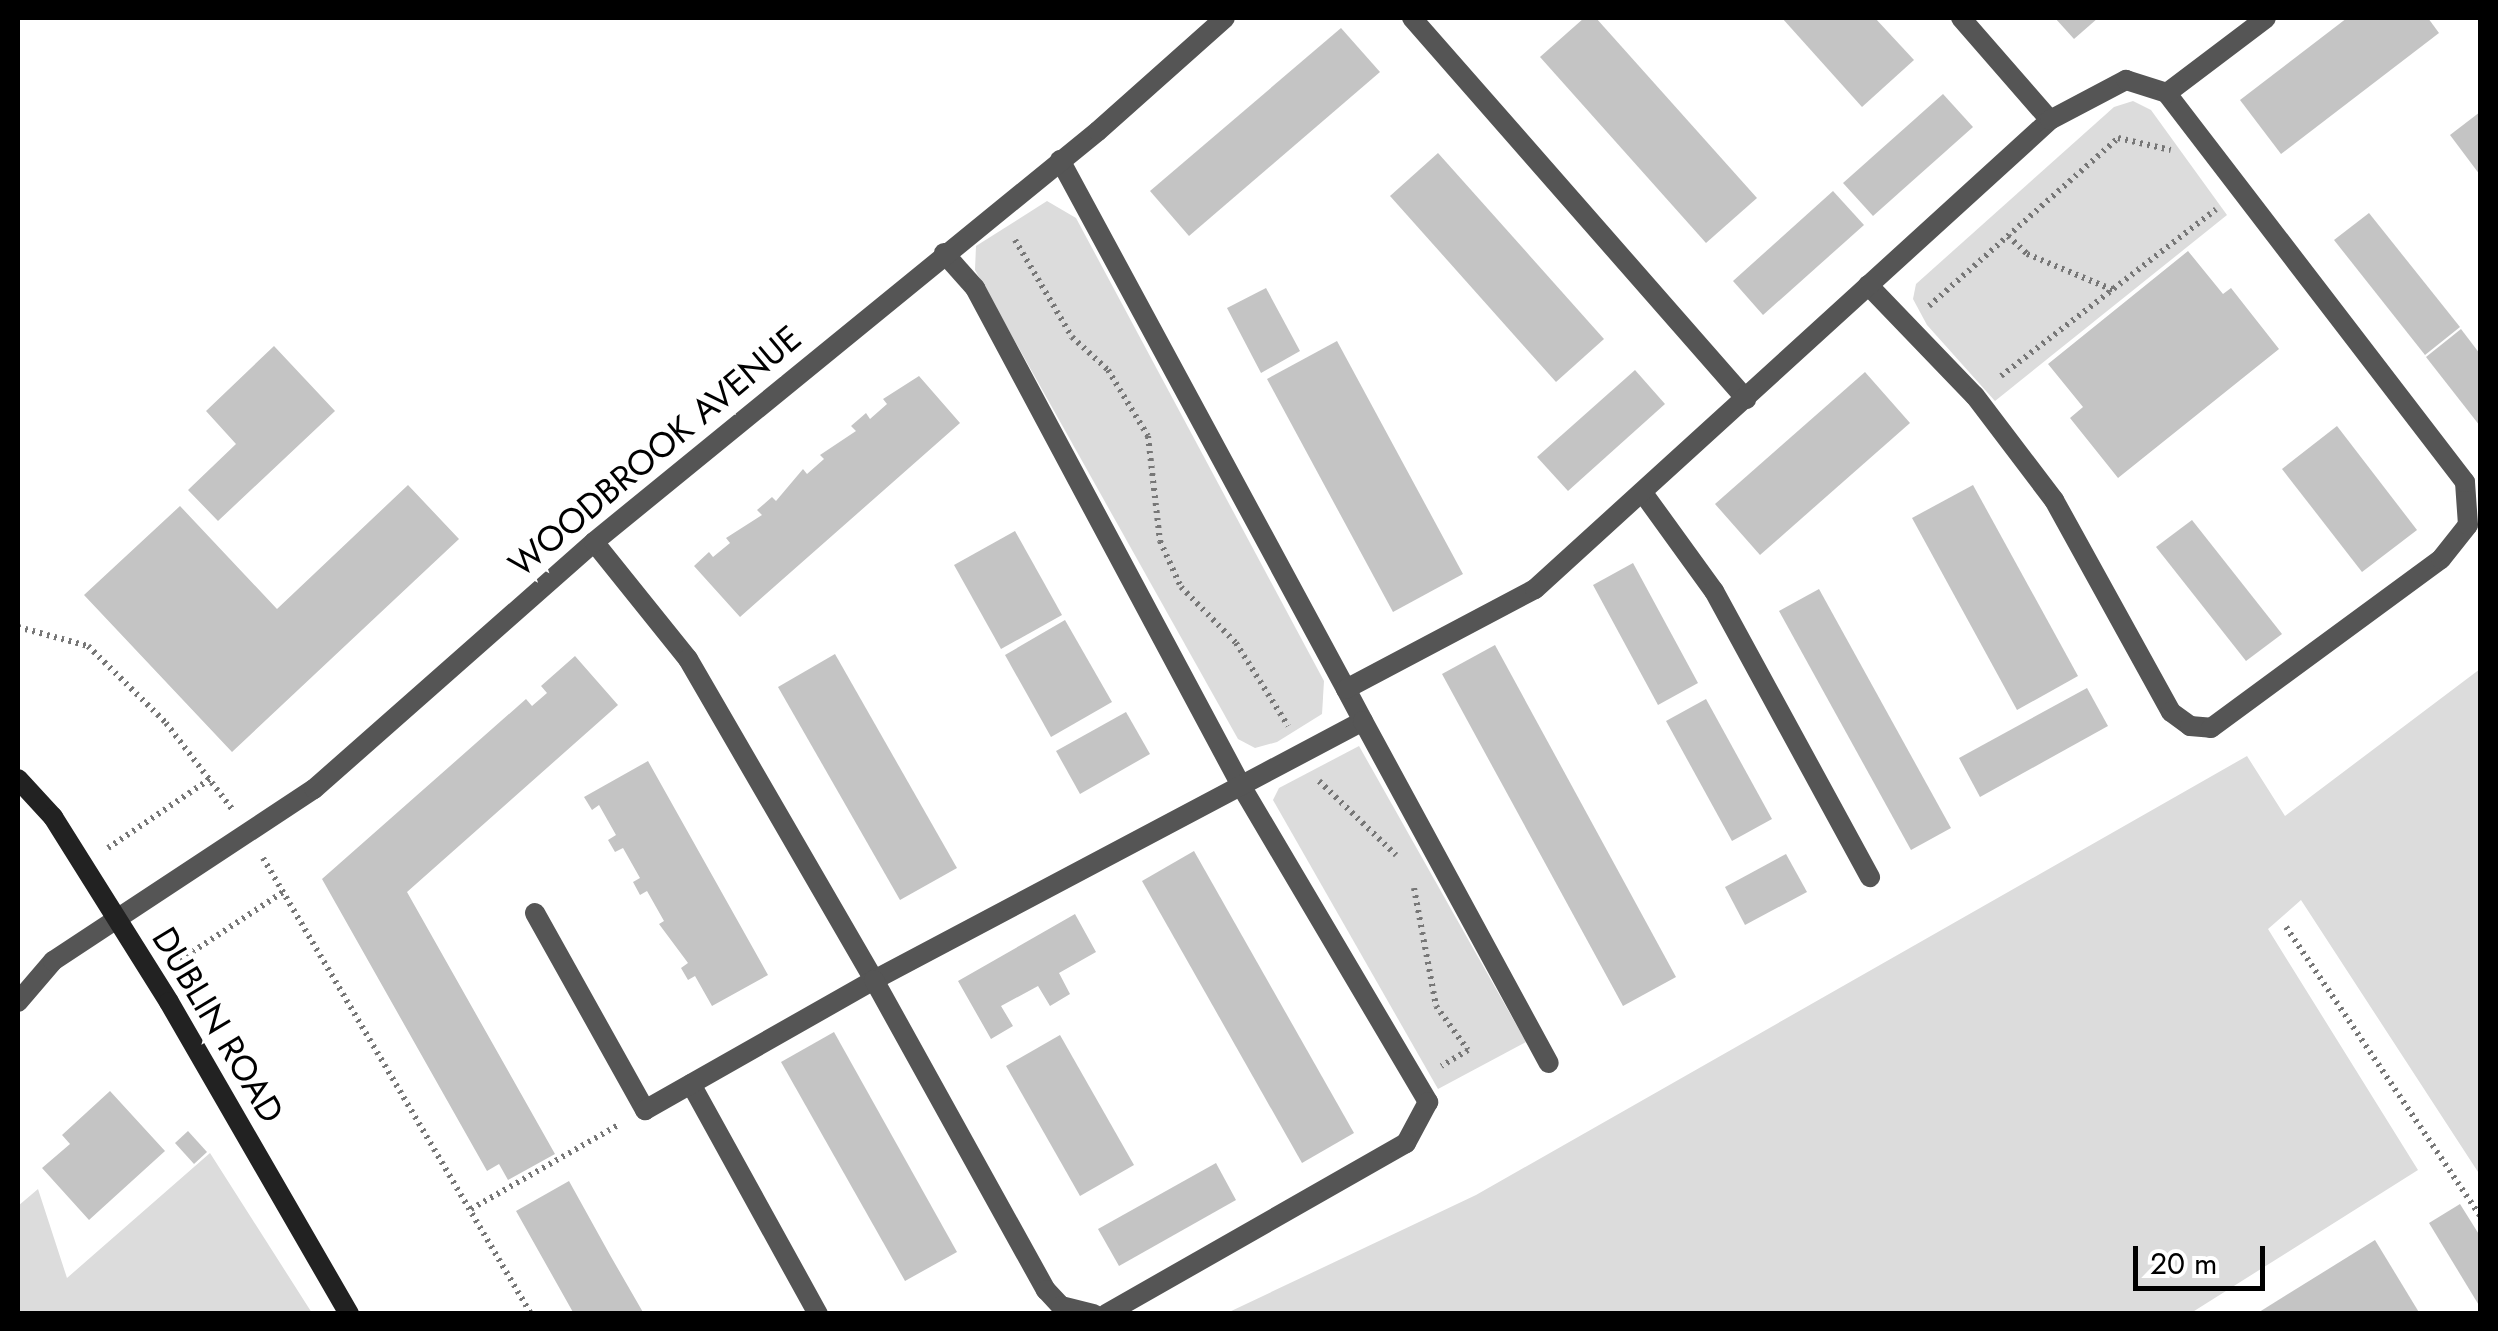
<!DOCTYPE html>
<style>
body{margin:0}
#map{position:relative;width:2498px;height:1331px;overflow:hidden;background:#fff;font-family:Jost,sans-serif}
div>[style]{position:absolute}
.green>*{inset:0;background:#dcdcdc}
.building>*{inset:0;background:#c4c4c4}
.path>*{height:6px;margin-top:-3px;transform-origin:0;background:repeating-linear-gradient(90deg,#777 0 2.5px,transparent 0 7.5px)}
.lane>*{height:20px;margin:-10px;padding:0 10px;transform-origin:10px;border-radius:10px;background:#555}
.street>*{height:20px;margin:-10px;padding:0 10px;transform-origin:10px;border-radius:10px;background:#555}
.secondary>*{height:20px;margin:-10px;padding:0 10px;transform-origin:10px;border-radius:10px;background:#222}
span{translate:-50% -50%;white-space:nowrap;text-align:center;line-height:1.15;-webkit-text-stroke:9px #fff;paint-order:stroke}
.street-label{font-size:35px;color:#000}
.frame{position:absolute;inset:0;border:20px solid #000;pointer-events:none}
.scale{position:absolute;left:2133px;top:1246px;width:132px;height:45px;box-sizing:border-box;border:5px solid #000;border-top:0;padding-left:12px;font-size:30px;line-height:35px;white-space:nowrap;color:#000;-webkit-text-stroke:8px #fff;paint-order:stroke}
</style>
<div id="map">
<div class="green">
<div style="clip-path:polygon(2133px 101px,2151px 110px,2227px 215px,1995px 401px,1927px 325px,1913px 299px,1916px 284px,2114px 107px)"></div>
<div style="clip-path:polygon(1047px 201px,1076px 218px,1324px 681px,1322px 714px,1277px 742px,1255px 748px,1238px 739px,975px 270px,976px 246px)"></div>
<div style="clip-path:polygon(2480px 669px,2480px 1175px,2301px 900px,2268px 929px,2418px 1170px,2191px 1313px,1227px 1313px,1476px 1195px,2247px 756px,2285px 816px)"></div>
<div style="clip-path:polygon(1359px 746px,1526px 1042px,1438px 1089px,1273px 800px,1279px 788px)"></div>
<div style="clip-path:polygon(210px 1153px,312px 1313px,18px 1313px,18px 1206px,38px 1189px,67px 1278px)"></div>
</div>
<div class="building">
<div style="clip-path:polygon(1584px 18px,1596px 18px,1757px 198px,1706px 243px,1540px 57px)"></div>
<div style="clip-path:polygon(1782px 18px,1875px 18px,1914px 60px,1862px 107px)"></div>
<div style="clip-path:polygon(2055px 18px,2098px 18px,2074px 39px)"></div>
<div style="clip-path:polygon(2347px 18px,2428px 18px,2439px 33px,2281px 154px,2240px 100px)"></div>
<div style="clip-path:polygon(1341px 28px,1380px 72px,1189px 236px,1150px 191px)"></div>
<div style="clip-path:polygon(1943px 94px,1973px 127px,1873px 216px,1843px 183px)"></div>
<div style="clip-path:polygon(2480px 112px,2480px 175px,2450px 135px)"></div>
<div style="clip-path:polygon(1438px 153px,1604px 339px,1556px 382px,1390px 196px)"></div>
<div style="clip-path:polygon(1833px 191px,1864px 225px,1763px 315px,1733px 281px)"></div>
<div style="clip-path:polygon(2369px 213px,2460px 327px,2425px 355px,2334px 240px)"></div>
<div style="clip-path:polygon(2188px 251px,2223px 294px,2231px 288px,2279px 349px,2118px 478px,2070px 418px,2083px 407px,2048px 364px)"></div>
<div style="clip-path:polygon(1266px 288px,1300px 351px,1261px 373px,1227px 308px)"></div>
<div style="clip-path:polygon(2461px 329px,2480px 354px,2480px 426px,2426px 357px)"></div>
<div style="clip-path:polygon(1337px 341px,1463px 574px,1393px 612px,1267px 379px)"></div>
<div style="clip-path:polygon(274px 346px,335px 411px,218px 521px,188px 490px,236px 444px,206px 411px)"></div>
<div style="clip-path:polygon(1635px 370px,1665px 404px,1568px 491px,1537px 457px)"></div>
<div style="clip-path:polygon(1865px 372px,1910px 423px,1760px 555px,1715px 504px)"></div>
<div style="clip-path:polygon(919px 376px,960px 423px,740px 617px,694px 566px,709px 552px,713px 557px,730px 543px,726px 538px,762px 515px,757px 510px,772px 497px,776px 501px,803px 469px,807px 474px,824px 459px,820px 455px,856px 431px,851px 426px,866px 413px,870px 419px,887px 404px,883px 399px)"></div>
<div style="clip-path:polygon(2337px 426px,2417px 530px,2362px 572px,2282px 469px)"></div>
<div style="clip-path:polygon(408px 485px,459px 539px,232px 752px,84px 595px,180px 506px,277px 609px)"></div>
<div style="clip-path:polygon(1973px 485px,2078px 676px,2017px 710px,1912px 518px)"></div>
<div style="clip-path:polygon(2192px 520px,2282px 634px,2246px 661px,2156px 547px)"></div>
<div style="clip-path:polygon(1015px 531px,1062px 615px,1001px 649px,954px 565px)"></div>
<div style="clip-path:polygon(1633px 563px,1698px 683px,1658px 705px,1593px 585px)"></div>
<div style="clip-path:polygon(1819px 589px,1951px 828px,1911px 850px,1779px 611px)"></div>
<div style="clip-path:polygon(1065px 620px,1112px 702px,1051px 737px,1005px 655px)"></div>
<div style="clip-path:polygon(1495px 645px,1676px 977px,1623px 1006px,1442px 674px)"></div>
<div style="clip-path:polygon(835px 654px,957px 868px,900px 900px,778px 687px)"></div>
<div style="clip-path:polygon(575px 656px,618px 705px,407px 892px,555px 1154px,508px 1180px,499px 1164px,487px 1171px,322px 879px,526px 699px,532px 706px,547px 693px,541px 686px)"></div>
<div style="clip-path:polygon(2087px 688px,2108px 726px,1980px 797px,1959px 758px)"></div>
<div style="clip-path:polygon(1706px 699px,1772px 819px,1732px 841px,1666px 721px)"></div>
<div style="clip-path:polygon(1126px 712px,1150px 754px,1080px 794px,1056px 751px)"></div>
<div style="clip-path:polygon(648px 761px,768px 975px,712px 1006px,695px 976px,688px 980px,681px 968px,688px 963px,659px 924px,664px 921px,647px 891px,640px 895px,633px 882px,640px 878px,623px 848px,615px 852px,608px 840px,616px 835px,599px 805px,592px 810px,584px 797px)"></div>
<div style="clip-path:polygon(1194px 851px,1354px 1133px,1302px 1163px,1142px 881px)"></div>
<div style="clip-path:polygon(1786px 854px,1807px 892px,1745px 925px,1725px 887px)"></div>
<div style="clip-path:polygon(1075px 914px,1096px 952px,1059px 973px,1070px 994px,1050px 1006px,1038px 986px,1001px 1006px,1013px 1026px,991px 1039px,958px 981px)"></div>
<div style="clip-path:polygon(834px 1032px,957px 1252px,905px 1281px,781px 1062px)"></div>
<div style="clip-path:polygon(1060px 1035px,1134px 1165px,1080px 1196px,1006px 1066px)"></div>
<div style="clip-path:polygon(110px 1091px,165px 1151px,89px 1220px,42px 1168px,70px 1144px,62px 1135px)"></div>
<div style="clip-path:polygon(188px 1131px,207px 1152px,194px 1164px,175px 1143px)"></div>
<div style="clip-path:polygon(1216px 1163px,1236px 1200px,1119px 1266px,1098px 1229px)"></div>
<div style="clip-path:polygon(569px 1181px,610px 1255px,644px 1314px,574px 1314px,516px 1211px)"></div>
<div style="clip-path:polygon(2460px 1204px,2480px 1236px,2480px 1307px,2429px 1223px)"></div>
<div style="clip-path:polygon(2375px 1240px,2420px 1314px,2256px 1314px)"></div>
</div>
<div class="path">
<div style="left:2008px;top:236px;width:26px;rotate:43deg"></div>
<div style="left:2027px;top:254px;width:93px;rotate:22.7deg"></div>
<div style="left:1015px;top:240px;width:113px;rotate:59.6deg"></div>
<div style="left:1072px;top:337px;width:49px;rotate:42.5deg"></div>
<div style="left:1108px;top:370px;width:77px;rotate:58.8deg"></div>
<div style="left:1148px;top:436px;width:106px;rotate:83.5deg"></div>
<div style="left:1160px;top:541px;width:51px;rotate:65.5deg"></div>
<div style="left:1181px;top:587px;width:78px;rotate:45.5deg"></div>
<div style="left:1236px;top:643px;width:98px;rotate:57.9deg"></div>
<div style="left:1929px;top:306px;width:253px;rotate:-41.6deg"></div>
<div style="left:2118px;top:138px;width:54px;rotate:12.8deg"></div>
<div style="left:2001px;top:376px;width:272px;rotate:-37.8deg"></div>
<div style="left:18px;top:627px;width:73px;rotate:15.2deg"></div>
<div style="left:88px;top:646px;width:110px;rotate:44.6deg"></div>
<div style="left:166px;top:723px;width:108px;rotate:52.5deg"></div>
<div style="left:1319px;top:781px;width:107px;rotate:43.9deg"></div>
<div style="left:108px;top:848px;width:123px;rotate:-34.1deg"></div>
<div style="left:263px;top:858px;width:529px;rotate:59.56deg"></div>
<div style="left:1414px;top:888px;width:120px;rotate:79.4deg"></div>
<div style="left:1436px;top:1006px;width:54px;rotate:54deg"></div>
<div style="left:1468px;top:1050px;width:31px;rotate:149deg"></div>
<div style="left:2286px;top:927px;width:348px;rotate:56.1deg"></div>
<div style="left:180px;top:960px;width:123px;rotate:-33.4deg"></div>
<div style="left:471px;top:1209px;width:169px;rotate:-29.7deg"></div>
</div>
<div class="lane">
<div style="left:535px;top:913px;width:226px;rotate:60.8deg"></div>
<div style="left:691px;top:1084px;width:263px;rotate:61.1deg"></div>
</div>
<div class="street">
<div style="left:1412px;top:18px;width:507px;rotate:48.76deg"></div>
<div style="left:1961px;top:18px;width:135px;rotate:48.9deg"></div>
<div style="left:1060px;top:160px;width:601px;rotate:61.6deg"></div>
<div style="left:944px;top:253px;width:47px;rotate:48.5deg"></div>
<div style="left:975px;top:288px;width:568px;rotate:61.86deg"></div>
<div style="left:1243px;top:789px;width:364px;rotate:59.4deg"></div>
<div style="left:1428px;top:1102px;width:47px;rotate:118.2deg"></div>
<div style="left:1406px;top:1143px;width:345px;rotate:150.3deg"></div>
<div style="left:1868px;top:285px;width:154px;rotate:46.1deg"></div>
<div style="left:1975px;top:396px;width:131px;rotate:52.8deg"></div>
<div style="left:2054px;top:500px;width:242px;rotate:61.1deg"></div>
<div style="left:2171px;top:712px;width:24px;rotate:36deg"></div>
<div style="left:2190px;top:726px;width:21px;rotate:5deg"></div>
<div style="left:2211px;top:728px;width:285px;rotate:-36.3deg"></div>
<div style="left:2441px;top:559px;width:43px;rotate:-51.5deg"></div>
<div style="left:2468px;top:525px;width:43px;rotate:-94deg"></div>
<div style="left:2465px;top:482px;width:490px;rotate:-127.5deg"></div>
<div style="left:1643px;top:493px;width:121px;rotate:54.1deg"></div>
<div style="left:1714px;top:591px;width:326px;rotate:61.4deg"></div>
<div style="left:594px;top:542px;width:150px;rotate:51.2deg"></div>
<div style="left:688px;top:659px;width:371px;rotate:59.9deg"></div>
<div style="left:874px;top:980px;width:553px;rotate:-27.91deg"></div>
<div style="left:1363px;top:721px;width:36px;rotate:-118deg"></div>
<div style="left:1346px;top:689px;width:214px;rotate:-27.9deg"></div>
<div style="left:1535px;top:589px;width:697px;rotate:-42.32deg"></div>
<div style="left:2050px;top:120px;width:86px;rotate:-27.8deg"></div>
<div style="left:2126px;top:80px;width:43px;rotate:17.6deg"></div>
<div style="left:2167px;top:93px;width:124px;rotate:-37.1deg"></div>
<div style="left:1363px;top:721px;width:389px;rotate:61.5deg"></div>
<div style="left:18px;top:1002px;width:54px;rotate:-49.5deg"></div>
<div style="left:53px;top:961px;width:313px;rotate:-33.4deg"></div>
<div style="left:314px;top:789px;width:373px;rotate:-41.4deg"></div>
<div style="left:594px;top:542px;width:650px;rotate:-39.2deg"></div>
<div style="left:1098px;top:131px;width:170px;rotate:-41.7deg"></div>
<div style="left:645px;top:1110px;width:263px;rotate:-29.6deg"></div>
<div style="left:874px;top:980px;width:355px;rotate:61deg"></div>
<div style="left:1046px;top:1290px;width:22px;rotate:47deg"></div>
<div style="left:1061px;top:1306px;width:34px;rotate:14deg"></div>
</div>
<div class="secondary">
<div style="left:18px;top:779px;width:52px;rotate:47.4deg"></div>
<div style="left:53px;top:817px;width:218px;rotate:57.9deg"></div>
<div style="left:169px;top:1002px;width:360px;rotate:60deg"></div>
</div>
<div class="street-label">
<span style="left:655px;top:451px;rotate:-40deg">WOODBROOK AVENUE</span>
<span style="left:218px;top:1025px;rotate:59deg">DUBLIN ROAD</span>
</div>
<div class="frame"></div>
<div class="scale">20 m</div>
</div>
